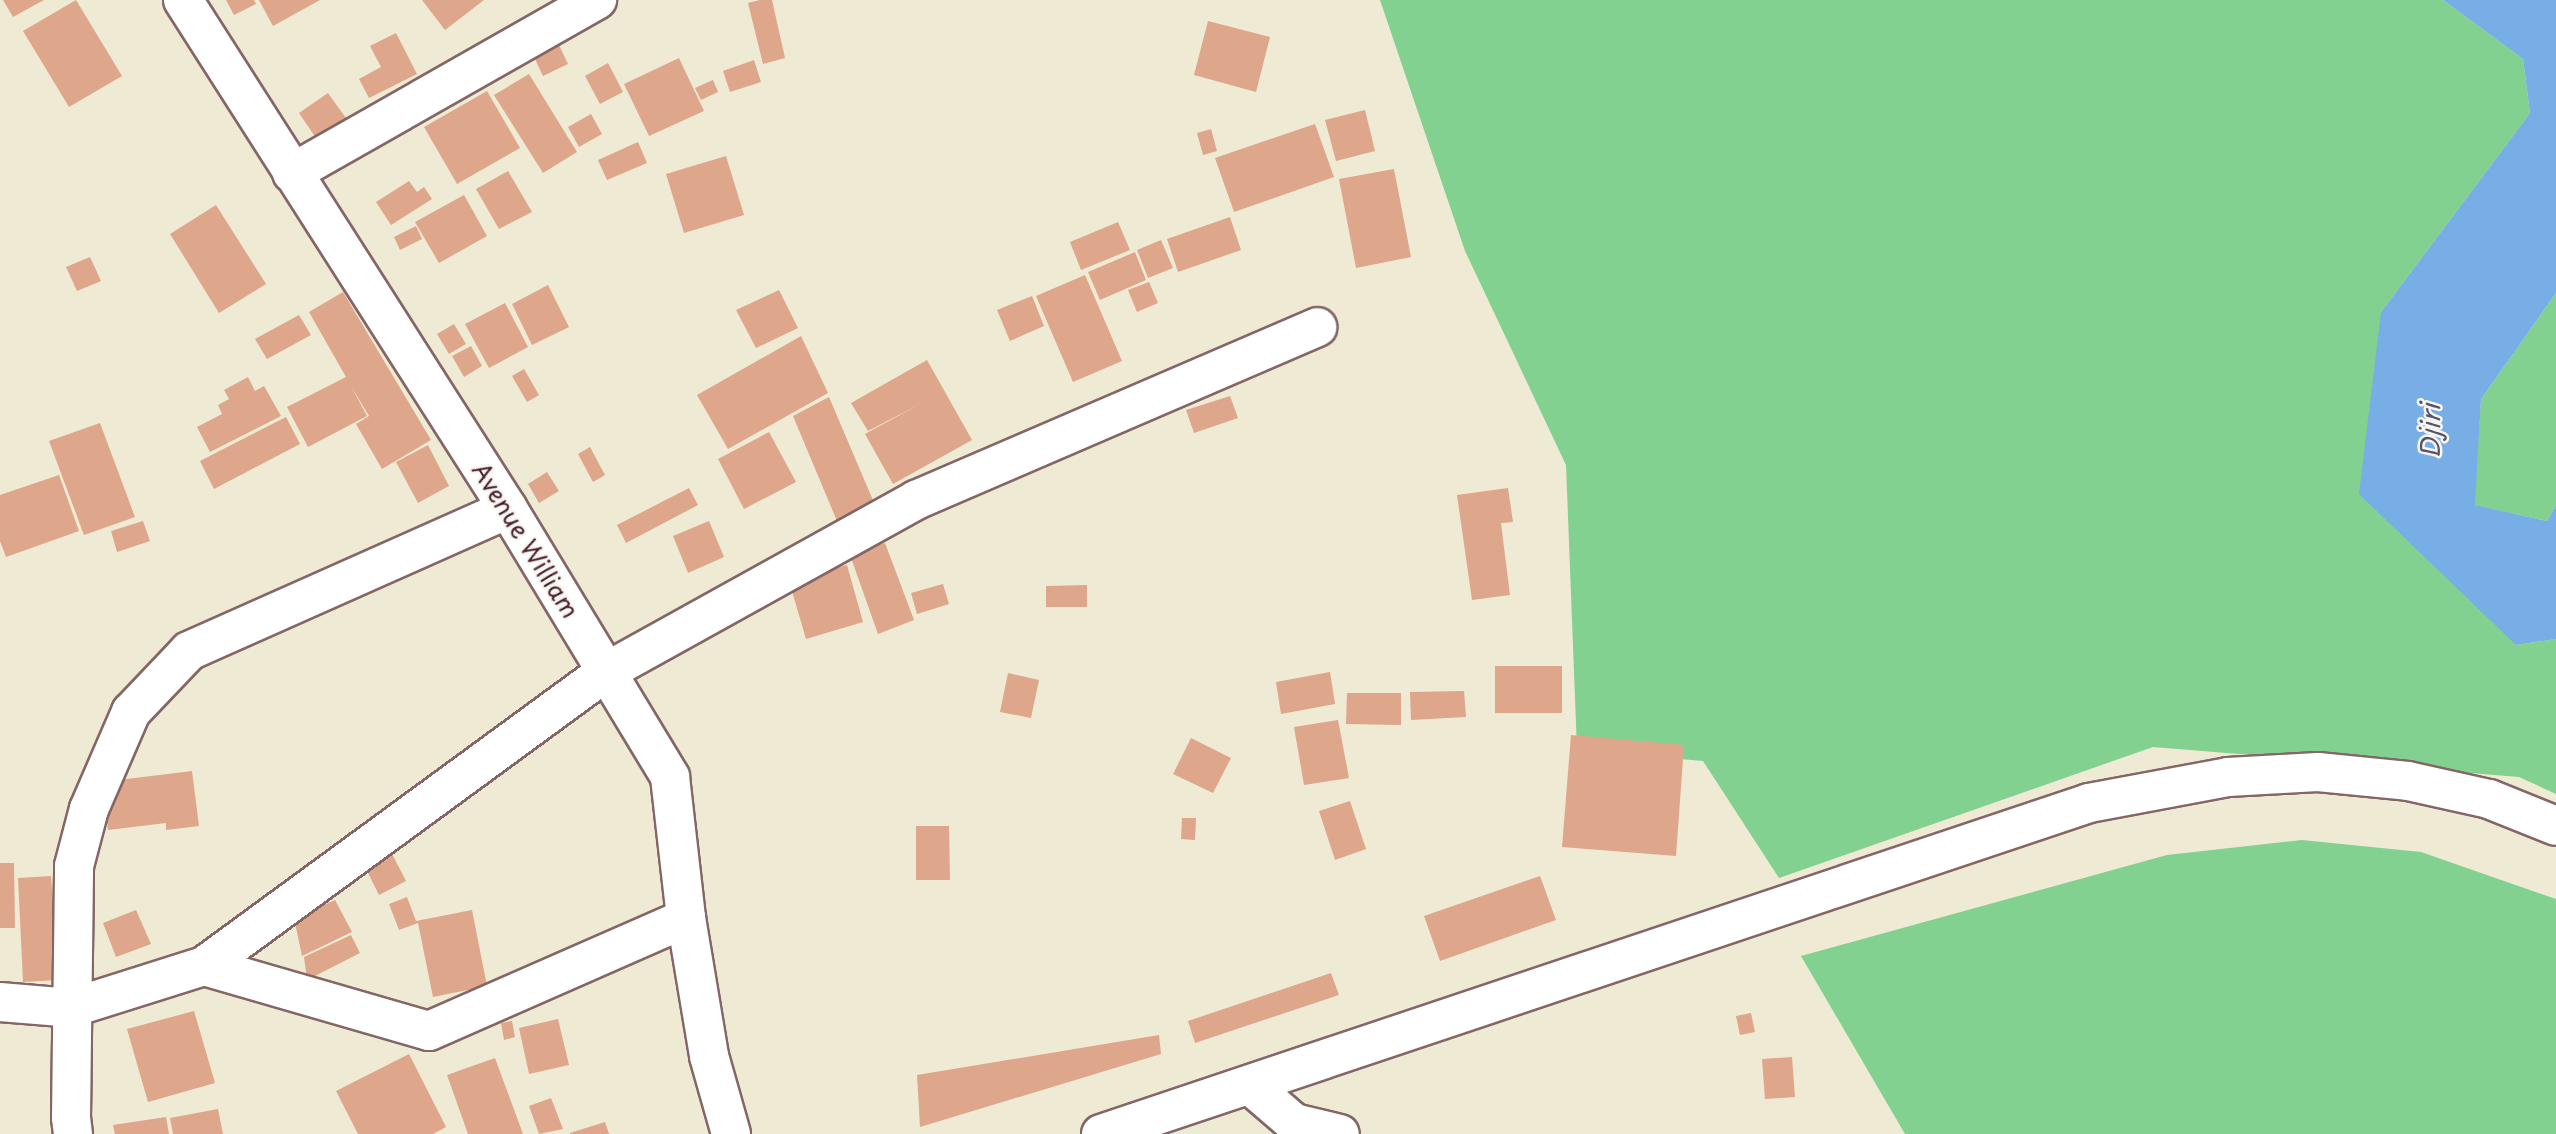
<!DOCTYPE html>
<style>
body{margin:0}
#map{position:relative;width:2556px;height:1134px;overflow:hidden;background:#efead4;font-family:"Playpen Sans",sans-serif}
div>[style]{position:absolute}
.green>*{inset:0;background:#83d190}
.water>*{inset:0;background:#76aee5}
.building>*{inset:0;background:#dea68a}
.roads{filter:drop-shadow(2px 0 #846666) drop-shadow(-2px 0 #846666) drop-shadow(0 2px #846666) drop-shadow(0 -2px #846666)}
.minor>*{height:38px;margin:-19px;padding:0 19px;transform-origin:19px;border-radius:19px;background:#fff}
.trunk>*{height:38px;margin:-19px;padding:0 19px;transform-origin:19px;border-radius:19px;background:#fff}
span{translate:-50% -50%;white-space:nowrap;text-align:center;line-height:1.15;-webkit-text-stroke:5px #f6f6f2;paint-order:stroke}
.street-label{font-size:24px;color:#4a1f2b}
.water-label{font-size:26px;color:#59516c;font-style:italic}
</style>
<div id="map">
<div class="green">
<div style="clip-path:polygon(1380px 0,2443px 0,2523px 59px,2530px 113px,2381px 312px,2516px 645px,2556px 639px,2556px 794px,2519px 777px,2153px 747px,1779px 878px,1703px 761px,1577px 750px,1566px 465px,1465px 251px)"></div>
<div style="clip-path:polygon(2556px 293px,2556px 505px,2547px 521px,2474px 505px,2481px 399px)"></div>
<div style="clip-path:polygon(2302px 840px,2421px 852px,2556px 899px,2556px 1134px,1905px 1134px,1801px 956px,2167px 855px)"></div>
</div>
<div class="water">
<div style="clip-path:polygon(2443px 0,2556px 0,2556px 293px,2481px 399px,2475px 505px,2547px 521px,2556px 505px,2556px 639px,2516px 645px,2359px 494px,2381px 312px,2530px 113px,2523px 59px)"></div>
</div>
<div class="building">
<div style="clip-path:polygon(3px 0,44px 0,13px 17px)"></div>
<div style="clip-path:polygon(76px 0,122px 76px,69px 107px,23px 31px)"></div>
<div style="clip-path:polygon(226px 0,254px 0,256px 4px,234px 15px)"></div>
<div style="clip-path:polygon(259px 0,320px 0,273px 26px)"></div>
<div style="clip-path:polygon(422px 0,484px 0,445px 30px)"></div>
<div style="clip-path:polygon(760px 0,772px 0,785px 58px,763px 64px,748px 3px)"></div>
<div style="clip-path:polygon(1208px 21px,1270px 37px,1256px 92px,1194px 75px)"></div>
<div style="clip-path:polygon(396px 33px,417px 74px,369px 98px,359px 79px,381px 67px,370px 46px)"></div>
<div style="clip-path:polygon(559px 45px,568px 64px,543px 76px,534px 57px)"></div>
<div style="clip-path:polygon(679px 58px,704px 111px,649px 136px,624px 84px)"></div>
<div style="clip-path:polygon(754px 60px,761px 82px,730px 92px,723px 71px)"></div>
<div style="clip-path:polygon(608px 63px,623px 92px,600px 104px,585px 76px)"></div>
<div style="clip-path:polygon(529px 74px,577px 152px,543px 173px,494px 95px)"></div>
<div style="clip-path:polygon(713px 80px,718px 92px,701px 100px,695px 88px)"></div>
<div style="clip-path:polygon(487px 91px,520px 148px,457px 184px,424px 127px)"></div>
<div style="clip-path:polygon(328px 93px,348px 121px,318px 141px,299px 113px)"></div>
<div style="clip-path:polygon(1365px 110px,1375px 151px,1336px 161px,1325px 120px)"></div>
<div style="clip-path:polygon(591px 114px,602px 134px,579px 147px,568px 127px)"></div>
<div style="clip-path:polygon(1315px 124px,1334px 177px,1234px 212px,1215px 158px)"></div>
<div style="clip-path:polygon(1211px 129px,1217px 151px,1203px 155px,1197px 133px)"></div>
<div style="clip-path:polygon(638px 142px,647px 163px,607px 180px,598px 160px)"></div>
<div style="clip-path:polygon(726px 156px,744px 215px,684px 233px,666px 174px)"></div>
<div style="clip-path:polygon(1394px 169px,1411px 257px,1356px 268px,1339px 179px)"></div>
<div style="clip-path:polygon(508px 171px,532px 212px,499px 229px,476px 189px)"></div>
<div style="clip-path:polygon(409px 181px,417px 192px,424px 187px,432px 199px,391px 225px,376px 202px)"></div>
<div style="clip-path:polygon(464px 195px,487px 236px,439px 263px,415px 222px)"></div>
<div style="clip-path:polygon(216px 205px,266px 284px,219px 313px,170px 234px)"></div>
<div style="clip-path:polygon(1230px 217px,1241px 250px,1178px 272px,1167px 239px)"></div>
<div style="clip-path:polygon(1118px 222px,1130px 250px,1081px 270px,1070px 242px)"></div>
<div style="clip-path:polygon(416px 226px,422px 239px,400px 250px,394px 237px)"></div>
<div style="clip-path:polygon(1161px 240px,1173px 268px,1148px 278px,1137px 250px)"></div>
<div style="clip-path:polygon(1135px 252px,1146px 280px,1100px 300px,1088px 272px)"></div>
<div style="clip-path:polygon(90px 257px,101px 281px,77px 291px,66px 267px)"></div>
<div style="clip-path:polygon(1085px 275px,1122px 361px,1073px 382px,1036px 296px)"></div>
<div style="clip-path:polygon(1149px 282px,1158px 303px,1137px 312px,1128px 290px)"></div>
<div style="clip-path:polygon(548px 285px,569px 327px,532px 345px,512px 304px)"></div>
<div style="clip-path:polygon(779px 290px,798px 328px,756px 348px,736px 310px)"></div>
<div style="clip-path:polygon(343px 292px,431px 440px,382px 469px,356px 424px,369px 416px,351px 386px,367px 416px,308px 447px,287px 407px,346px 377px,309px 312px)"></div>
<div style="clip-path:polygon(1032px 296px,1044px 326px,1010px 341px,997px 310px)"></div>
<div style="clip-path:polygon(505px 303px,528px 347px,489px 368px,465px 324px)"></div>
<div style="clip-path:polygon(299px 315px,311px 335px,267px 359px,255px 339px)"></div>
<div style="clip-path:polygon(454px 324px,466px 344px,449px 354px,437px 334px)"></div>
<div style="clip-path:polygon(801px 336px,828px 393px,728px 449px,697px 395px)"></div>
<div style="clip-path:polygon(471px 346px,482px 366px,464px 377px,452px 356px)"></div>
<div style="clip-path:polygon(927px 360px,972px 440px,893px 484px,865px 434px,920px 404px,868px 431px,851px 403px)"></div>
<div style="clip-path:polygon(524px 369px,539px 395px,527px 402px,512px 376px)"></div>
<div style="clip-path:polygon(248px 377px,255px 391px,264px 386px,281px 416px,210px 452px,197px 427px,222px 414px,218px 405px,229px 399px,224px 390px)"></div>
<div style="clip-path:polygon(1230px 396px,1238px 418px,1194px 433px,1186px 410px)"></div>
<div style="clip-path:polygon(829px 397px,875px 505px,837px 521px,793px 416px)"></div>
<div style="clip-path:polygon(286px 417px,300px 444px,214px 489px,200px 461px)"></div>
<div style="clip-path:polygon(100px 423px,135px 517px,84px 535px,49px 441px)"></div>
<div style="clip-path:polygon(769px 432px,796px 482px,744px 509px,718px 459px)"></div>
<div style="clip-path:polygon(428px 445px,449px 486px,418px 503px,396px 462px)"></div>
<div style="clip-path:polygon(590px 447px,605px 475px,593px 482px,578px 454px)"></div>
<div style="clip-path:polygon(547px 472px,559px 491px,539px 503px,528px 484px)"></div>
<div style="clip-path:polygon(59px 475px,79px 531px,6px 557px,0 541px,0 495px)"></div>
<div style="clip-path:polygon(689px 488px,698px 505px,626px 543px,617px 525px)"></div>
<div style="clip-path:polygon(1508px 488px,1513px 522px,1501px 523px,1510px 595px,1472px 600px,1457px 495px)"></div>
<div style="clip-path:polygon(143px 521px,150px 541px,117px 552px,111px 531px)"></div>
<div style="clip-path:polygon(709px 521px,724px 557px,688px 573px,673px 536px)"></div>
<div style="clip-path:polygon(885px 543px,914px 620px,878px 634px,850px 555px)"></div>
<div style="clip-path:polygon(847px 565px,863px 622px,806px 639px,789px 581px)"></div>
<div style="clip-path:polygon(943px 584px,949px 604px,917px 614px,911px 593px)"></div>
<div style="clip-path:polygon(1087px 585px,1087px 607px,1046px 607px,1046px 586px)"></div>
<div style="clip-path:polygon(1495px 666px,1562px 666px,1562px 713px,1495px 713px)"></div>
<div style="clip-path:polygon(1330px 672px,1335px 704px,1281px 714px,1276px 682px)"></div>
<div style="clip-path:polygon(1008px 673px,1039px 680px,1031px 718px,1000px 712px)"></div>
<div style="clip-path:polygon(1464px 691px,1466px 717px,1411px 720px,1410px 692px)"></div>
<div style="clip-path:polygon(1347px 693px,1401px 693px,1401px 725px,1346px 724px)"></div>
<div style="clip-path:polygon(1338px 720px,1349px 778px,1304px 785px,1294px 727px)"></div>
<div style="clip-path:polygon(1571px 735px,1684px 745px,1676px 856px,1562px 847px)"></div>
<div style="clip-path:polygon(1191px 738px,1231px 758px,1213px 793px,1173px 774px)"></div>
<div style="clip-path:polygon(192px 771px,199px 826px,166px 830px,166px 823px,108px 830px,102px 782px)"></div>
<div style="clip-path:polygon(1350px 801px,1366px 849px,1335px 860px,1319px 811px)"></div>
<div style="clip-path:polygon(1182px 818px,1196px 818px,1195px 840px,1181px 839px)"></div>
<div style="clip-path:polygon(916px 826px,949px 826px,950px 880px,916px 880px)"></div>
<div style="clip-path:polygon(391px 852px,406px 881px,379px 895px,364px 865px)"></div>
<div style="clip-path:polygon(0 863px,14px 863px,15px 928px,0 928px)"></div>
<div style="clip-path:polygon(51px 876px,58px 980px,23px 982px,18px 878px)"></div>
<div style="clip-path:polygon(1540px 876px,1556px 920px,1440px 961px,1424px 916px)"></div>
<div style="clip-path:polygon(407px 897px,416px 921px,472px 910px,487px 986px,433px 997px,418px 923px,399px 930px,389px 904px)"></div>
<div style="clip-path:polygon(335px 900px,352px 932px,302px 956px,294px 918px)"></div>
<div style="clip-path:polygon(136px 910px,151px 944px,116px 957px,103px 923px)"></div>
<div style="clip-path:polygon(351px 935px,360px 953px,307px 980px,304px 957px)"></div>
<div style="clip-path:polygon(1331px 973px,1339px 995px,1195px 1043px,1188px 1021px)"></div>
<div style="clip-path:polygon(194px 1011px,215px 1083px,148px 1102px,127px 1029px)"></div>
<div style="clip-path:polygon(1751px 1013px,1755px 1032px,1740px 1035px,1736px 1016px)"></div>
<div style="clip-path:polygon(558px 1019px,569px 1065px,529px 1074px,519px 1028px)"></div>
<div style="clip-path:polygon(512px 1021px,515px 1037px,504px 1040px,501px 1023px)"></div>
<div style="clip-path:polygon(1159px 1035px,1161px 1054px,920px 1127px,917px 1075px)"></div>
<div style="clip-path:polygon(409px 1054px,446px 1127px,433px 1134px,358px 1134px,336px 1091px)"></div>
<div style="clip-path:polygon(1792px 1057px,1795px 1097px,1765px 1099px,1762px 1059px)"></div>
<div style="clip-path:polygon(495px 1058px,523px 1134px,468px 1134px,447px 1075px)"></div>
<div style="clip-path:polygon(551px 1098px,563px 1129px,539px 1134px,529px 1106px)"></div>
<div style="clip-path:polygon(218px 1109px,223px 1134px,173px 1134px,170px 1118px)"></div>
<div style="clip-path:polygon(166px 1117px,169px 1134px,115px 1134px,113px 1125px)"></div>
<div style="clip-path:polygon(605px 1122px,609px 1134px,570px 1134px,570px 1133px)"></div>
</div>
<div class="roads">
<div class="minor">
<div style="left:183px;top:0;width:604px;rotate:57.44deg"></div>
<div style="left:508px;top:509px;width:313px;rotate:58.8deg"></div>
<div style="left:670px;top:777px;width:142px;rotate:83.5deg"></div>
<div style="left:686px;top:918px;width:140px;rotate:80.5deg"></div>
<div style="left:709px;top:1056px;width:81px;rotate:74.2deg"></div>
<div style="left:292px;top:173px;width:351px;rotate:-29.6deg"></div>
<div style="left:204px;top:966px;width:234px;rotate:16.1deg"></div>
<div style="left:429px;top:1031px;width:281px;rotate:-23.7deg"></div>
<div style="left:0;top:1002px;width:71px;rotate:4.8deg"></div>
<div style="left:71px;top:1008px;width:139px;rotate:-17.5deg"></div>
<div style="left:204px;top:966px;width:498px;rotate:-36.2deg"></div>
<div style="left:606px;top:672px;width:355px;rotate:-29deg"></div>
<div style="left:916px;top:500px;width:437px;rotate:-23.3deg"></div>
<div style="left:1250px;top:1085px;width:58px;rotate:40.8deg"></div>
<div style="left:1294px;top:1123px;width:47px;rotate:13.4deg"></div>
<div style="left:73px;top:1134px;width:16px;rotate:-97deg"></div>
<div style="left:71px;top:1118px;width:252px;rotate:-89.3deg"></div>
<div style="left:74px;top:866px;width:59px;rotate:-75.3deg"></div>
<div style="left:89px;top:809px;width:106px;rotate:-66.6deg"></div>
<div style="left:131px;top:712px;width:84px;rotate:-46.4deg"></div>
<div style="left:189px;top:651px;width:349px;rotate:-24deg"></div>
</div>
<div class="trunk">
<div style="left:1101px;top:1134px;width:1042px;rotate:-18.52deg"></div>
<div style="left:2089px;top:803px;width:141px;rotate:-10.6deg"></div>
<div style="left:2228px;top:777px;width:90px;rotate:-3.2deg"></div>
<div style="left:2318px;top:772px;width:90px;rotate:5.7deg"></div>
<div style="left:2408px;top:781px;width:83px;rotate:12.5deg"></div>
<div style="left:2489px;top:799px;width:72px;rotate:21.9deg"></div>
</div>
</div>
<div class="street-label">
<span style="left:526px;top:540px;rotate:58deg">Avenue William</span>
</div>
<div class="water-label">
<span style="left:2430px;top:431px;rotate:-90deg">Djiri</span>
</div>
</div>
